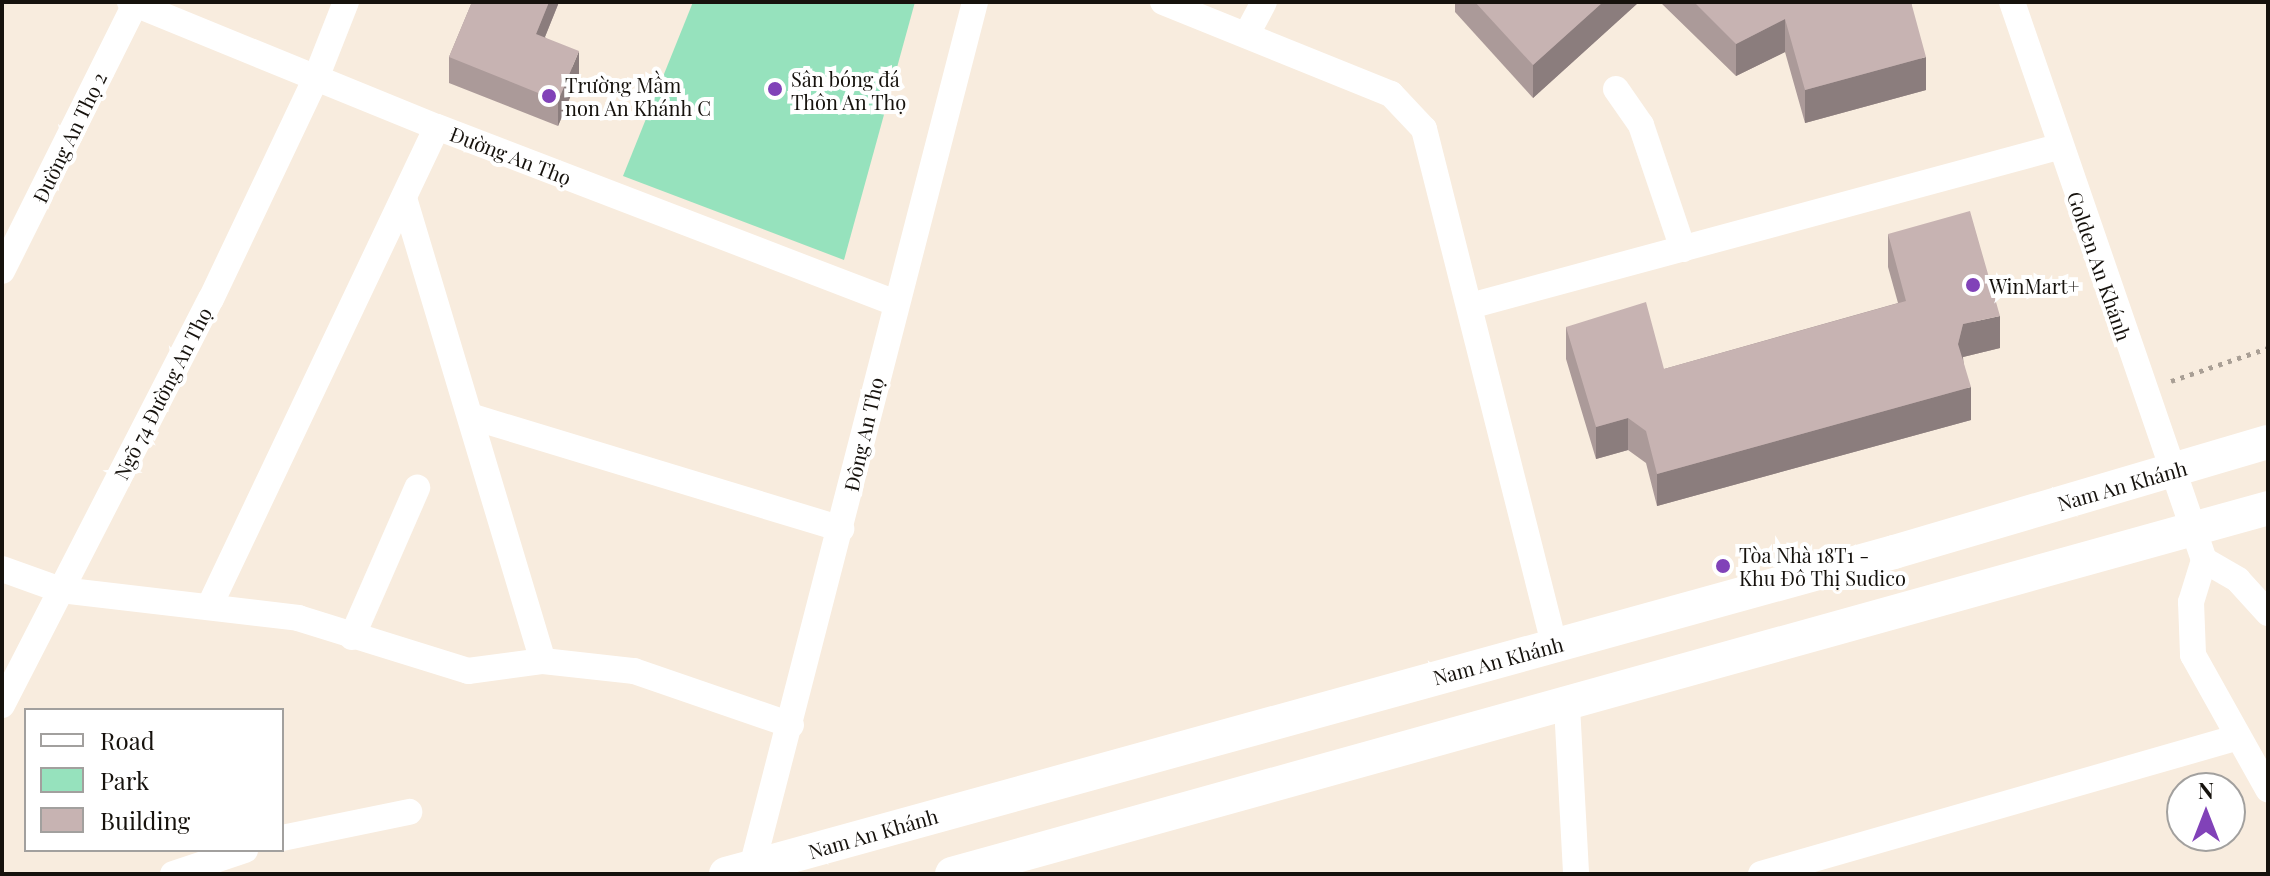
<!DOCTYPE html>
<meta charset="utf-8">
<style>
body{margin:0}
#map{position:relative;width:2270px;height:876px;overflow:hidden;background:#f8ecde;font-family:"Playfair Display",serif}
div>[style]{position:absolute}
.green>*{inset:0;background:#96e2bd}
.path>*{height:5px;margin-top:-2.5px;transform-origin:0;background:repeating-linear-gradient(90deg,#a99f95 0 4px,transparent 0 10px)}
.minor>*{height:26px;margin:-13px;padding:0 13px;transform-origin:13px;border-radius:13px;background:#fff}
.tertiary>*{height:34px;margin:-17px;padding:0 17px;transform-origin:17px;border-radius:17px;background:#fff}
.wall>*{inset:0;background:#ab9a99}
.shaded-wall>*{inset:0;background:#8b7d7d}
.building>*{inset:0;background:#c7b3b2}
.dots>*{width:22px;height:22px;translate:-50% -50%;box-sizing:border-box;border:4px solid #fff;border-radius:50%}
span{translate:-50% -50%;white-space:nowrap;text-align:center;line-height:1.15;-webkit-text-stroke:8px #fff;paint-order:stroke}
.poi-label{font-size:20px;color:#16120d}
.left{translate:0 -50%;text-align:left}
.street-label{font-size:20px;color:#16120d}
.frame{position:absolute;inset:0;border:4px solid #16120d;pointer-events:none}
.legend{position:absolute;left:24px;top:708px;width:260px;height:144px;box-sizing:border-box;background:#fff;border:2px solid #a2a09e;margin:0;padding:10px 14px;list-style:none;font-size:24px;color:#16120d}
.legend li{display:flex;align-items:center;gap:16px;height:40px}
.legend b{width:40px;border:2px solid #a2a09e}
.north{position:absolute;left:2166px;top:772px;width:80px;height:80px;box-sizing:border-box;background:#fff;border:2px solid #a2a09e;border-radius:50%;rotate:0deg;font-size:22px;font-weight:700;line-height:32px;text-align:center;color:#16120d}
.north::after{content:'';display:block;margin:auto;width:28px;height:36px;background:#8142b8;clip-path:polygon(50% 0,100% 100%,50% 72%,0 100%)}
</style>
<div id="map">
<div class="green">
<div style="clip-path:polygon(693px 2px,915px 2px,844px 260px,623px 176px)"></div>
</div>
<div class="path">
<div style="left:2171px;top:381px;width:102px;rotate:-18.8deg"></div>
</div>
<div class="minor">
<div style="left:130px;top:2px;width:331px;rotate:22.2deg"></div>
<div style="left:437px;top:127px;width:489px;rotate:21deg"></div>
<div style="left:1163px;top:2px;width:246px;rotate:22deg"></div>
<div style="left:1391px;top:94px;width:48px;rotate:46.7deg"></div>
<div style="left:1424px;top:129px;width:531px;rotate:75.83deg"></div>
<div style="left:2012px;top:2px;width:590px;rotate:71.01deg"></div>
<div style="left:2204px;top:560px;width:39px;rotate:30deg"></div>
<div style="left:2238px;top:580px;width:45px;rotate:47.7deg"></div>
<div style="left:1247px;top:34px;width:36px;rotate:-62deg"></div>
<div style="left:1616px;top:89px;width:44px;rotate:55.2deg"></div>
<div style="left:1641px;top:125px;width:131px;rotate:71.3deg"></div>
<div style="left:404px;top:198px;width:483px;rotate:73.3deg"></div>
<div style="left:2px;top:271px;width:301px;rotate:-63.5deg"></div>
<div style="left:1470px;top:306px;width:609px;rotate:-15.13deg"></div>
<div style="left:473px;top:417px;width:385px;rotate:16.9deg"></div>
<div style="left:2204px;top:560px;width:44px;rotate:107.2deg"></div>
<div style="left:2191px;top:602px;width:53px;rotate:87.8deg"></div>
<div style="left:2193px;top:655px;width:154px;rotate:60.8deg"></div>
<div style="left:2px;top:569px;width:63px;rotate:19.6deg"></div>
<div style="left:61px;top:590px;width:239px;rotate:6.7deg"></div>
<div style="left:298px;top:618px;width:178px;rotate:17.3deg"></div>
<div style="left:468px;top:671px;width:76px;rotate:-7.6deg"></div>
<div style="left:543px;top:661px;width:92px;rotate:6.3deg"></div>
<div style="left:634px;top:671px;width:166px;rotate:19deg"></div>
<div style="left:210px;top:605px;width:529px;rotate:-64.6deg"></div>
<div style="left:352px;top:637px;width:163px;rotate:-66.4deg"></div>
<div style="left:2px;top:705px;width:457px;rotate:-62.8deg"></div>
<div style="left:211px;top:299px;width:245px;rotate:-64.6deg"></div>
<div style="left:316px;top:78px;width:82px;rotate:-68.5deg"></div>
<div style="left:1567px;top:706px;width:168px;rotate:86.9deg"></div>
<div style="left:282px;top:838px;width:130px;rotate:-11.6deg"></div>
<div style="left:752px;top:867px;width:893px;rotate:-75.54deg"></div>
<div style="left:173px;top:874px;width:76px;rotate:-18.4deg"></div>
<div style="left:1761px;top:874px;width:496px;rotate:-16deg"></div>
</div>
<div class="tertiary">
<div style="left:726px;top:874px;width:1212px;rotate:-15.41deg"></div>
<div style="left:1894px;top:552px;width:390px;rotate:-16.4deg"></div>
<div style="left:952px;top:874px;width:1366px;rotate:-15.54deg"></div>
</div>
<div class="wall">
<div style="clip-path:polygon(472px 2px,559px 2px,545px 37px,579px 76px,558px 126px,449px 83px,449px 57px)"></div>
<div style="clip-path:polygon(1455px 2px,1639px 2px,1533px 98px,1455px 12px)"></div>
<div style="clip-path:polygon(1660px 2px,1911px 2px,1926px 90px,1805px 123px,1785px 52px,1736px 76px)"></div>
<div style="clip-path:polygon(1888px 234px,2000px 348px,1963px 357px,1971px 420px,1657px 506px,1646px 463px,1628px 450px,1596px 459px,1566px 359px,1566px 327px,1664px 369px,1898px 303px,1888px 267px)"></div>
</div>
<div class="shaded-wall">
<div style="clip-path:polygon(549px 2px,559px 2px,536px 59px,536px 34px)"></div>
<div style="clip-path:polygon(1603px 2px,1639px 2px,1533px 98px,1533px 65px)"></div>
<div style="clip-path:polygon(1785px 19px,1785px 52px,1736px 76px,1736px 44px)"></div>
<div style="clip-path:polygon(579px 51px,579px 76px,558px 126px,558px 101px)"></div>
<div style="clip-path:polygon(1926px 57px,1926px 90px,1805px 123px,1805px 90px)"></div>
<div style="clip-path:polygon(2000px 316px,2000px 348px,1963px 357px,1958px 376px,1958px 344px,1963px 324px)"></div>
<div style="clip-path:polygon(1971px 387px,1971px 420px,1657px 506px,1657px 474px)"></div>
<div style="clip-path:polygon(1628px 418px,1628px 450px,1596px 459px,1596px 427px)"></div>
</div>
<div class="building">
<div style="clip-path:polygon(472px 2px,549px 2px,536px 34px,579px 51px,558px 101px,449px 57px)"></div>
<div style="clip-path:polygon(1475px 2px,1603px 2px,1533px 65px)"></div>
<div style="clip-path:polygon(1694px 2px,1911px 2px,1926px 57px,1805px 90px,1785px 19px,1736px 44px)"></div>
<div style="clip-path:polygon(1970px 211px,2000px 316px,1963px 324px,1958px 344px,1971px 387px,1657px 474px,1646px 431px,1628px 418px,1596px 427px,1566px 327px,1646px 302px,1664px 369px,1906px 301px,1888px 234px)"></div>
</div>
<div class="dots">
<div style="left:775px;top:89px;background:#8142b8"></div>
<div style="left:549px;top:96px;background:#8142b8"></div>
<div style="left:1973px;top:285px;background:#8142b8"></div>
<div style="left:1723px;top:566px;background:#8142b8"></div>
</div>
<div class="poi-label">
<span class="left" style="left:791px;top:90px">Sân bóng đá<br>Thôn An Thọ</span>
<span class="left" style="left:565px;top:96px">Trường Mầm<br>non An Khánh C</span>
<span class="left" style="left:1989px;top:285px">WinMart+</span>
<span class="left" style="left:1739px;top:566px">Tòa Nhà 18T1 -<br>Khu Đô Thị Sudico</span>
</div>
<div class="street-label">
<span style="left:69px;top:137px;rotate:-64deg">Đường An Thọ 2</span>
<span style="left:511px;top:155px;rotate:21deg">Đường An Thọ</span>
<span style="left:2100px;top:266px;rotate:71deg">Golden An Khánh</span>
<span style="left:162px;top:393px;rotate:-63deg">Ngõ 74 Đường An Thọ</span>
<span style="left:863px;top:434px;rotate:-77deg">Đông An Thọ</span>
<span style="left:2122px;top:485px;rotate:-16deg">Nam An Khánh</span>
<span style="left:1498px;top:660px;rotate:-15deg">Nam An Khánh</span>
<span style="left:873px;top:833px;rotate:-16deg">Nam An Khánh</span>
</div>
<div class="frame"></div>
<ul class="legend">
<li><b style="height:10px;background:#fff"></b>Road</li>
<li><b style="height:22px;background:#96e2bd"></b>Park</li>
<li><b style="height:22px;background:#c7b3b2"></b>Building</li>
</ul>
<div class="north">N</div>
</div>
